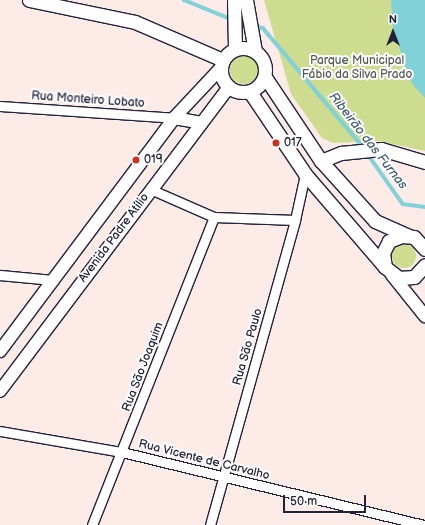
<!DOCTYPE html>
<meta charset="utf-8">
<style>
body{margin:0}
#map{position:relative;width:425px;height:525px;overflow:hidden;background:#fdebe7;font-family:"Balsamiq Sans",sans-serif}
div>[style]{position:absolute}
.green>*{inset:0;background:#cedc8f}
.round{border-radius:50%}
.water>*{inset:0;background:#80d2d8}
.stream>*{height:3.5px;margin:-1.75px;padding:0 1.75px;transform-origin:1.75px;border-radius:1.75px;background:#80d2d8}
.roads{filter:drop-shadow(1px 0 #22223b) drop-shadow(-1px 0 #22223b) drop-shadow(0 1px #22223b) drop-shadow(0 -1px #22223b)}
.minor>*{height:9px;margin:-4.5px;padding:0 4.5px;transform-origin:4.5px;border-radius:4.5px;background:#fff}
.tertiary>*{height:12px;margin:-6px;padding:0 6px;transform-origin:6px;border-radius:6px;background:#fff}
.secondary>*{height:13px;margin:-6.5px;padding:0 6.5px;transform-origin:6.5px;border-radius:6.5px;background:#fff}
.secondary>.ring{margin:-6.5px;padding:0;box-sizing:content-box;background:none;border:13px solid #fff;border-radius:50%}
.dots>*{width:11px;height:11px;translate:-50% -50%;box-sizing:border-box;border:2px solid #fff;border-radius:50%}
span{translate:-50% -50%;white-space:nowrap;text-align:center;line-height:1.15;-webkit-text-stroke:4px #fff;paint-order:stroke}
.park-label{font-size:12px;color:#565a54}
.street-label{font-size:12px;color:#22223b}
.poi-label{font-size:12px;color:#22223b}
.left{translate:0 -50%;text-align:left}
.water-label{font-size:13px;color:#436072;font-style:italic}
.north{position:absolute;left:373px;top:12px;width:40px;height:40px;-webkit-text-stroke:3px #fff;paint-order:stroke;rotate:0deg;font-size:11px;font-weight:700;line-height:16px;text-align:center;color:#22223b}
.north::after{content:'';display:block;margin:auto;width:14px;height:18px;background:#22223b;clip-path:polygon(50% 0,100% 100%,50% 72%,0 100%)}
.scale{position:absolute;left:283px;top:495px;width:83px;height:18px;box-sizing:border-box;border:2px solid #22223b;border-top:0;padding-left:5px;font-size:12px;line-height:14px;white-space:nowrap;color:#22223b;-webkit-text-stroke:3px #fff;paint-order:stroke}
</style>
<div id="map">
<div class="green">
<div style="clip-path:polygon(264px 0,425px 0,425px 151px,378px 141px,333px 143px,322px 138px,291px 94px)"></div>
<div class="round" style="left:230px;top:56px;width:28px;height:28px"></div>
<div class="round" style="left:392px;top:244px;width:24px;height:24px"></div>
</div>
<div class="water">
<div style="clip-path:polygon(391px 0,425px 0,425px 98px,413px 85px,405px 66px,393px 27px)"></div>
</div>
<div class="stream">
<div style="left:184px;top:0;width:51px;rotate:22deg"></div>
<div style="left:254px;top:26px;width:9px;rotate:13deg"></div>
<div style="left:263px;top:28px;width:157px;rotate:49.9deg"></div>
<div style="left:367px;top:153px;width:62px;rotate:54.8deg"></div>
<div style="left:403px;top:204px;width:22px;rotate:8deg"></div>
</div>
<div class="roads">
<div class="minor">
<div style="left:0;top:106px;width:174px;rotate:3.9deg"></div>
<div style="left:150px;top:189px;width:70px;rotate:23.6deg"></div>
<div style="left:214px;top:217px;width:81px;rotate:2.1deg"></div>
<div style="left:0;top:275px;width:54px;rotate:5.3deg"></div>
<div style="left:0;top:431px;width:124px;rotate:9.8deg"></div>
<div style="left:122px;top:452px;width:310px;rotate:13.6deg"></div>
<div style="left:92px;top:525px;width:331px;rotate:-68.4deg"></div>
<div style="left:210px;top:525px;width:317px;rotate:-74.4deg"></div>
<div style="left:295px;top:220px;width:47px;rotate:-77.7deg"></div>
</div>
<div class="tertiary">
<div style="left:174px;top:118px;width:28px;rotate:10deg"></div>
<div style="left:392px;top:275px;width:53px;rotate:51.2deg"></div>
<div style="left:0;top:351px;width:291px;rotate:-53.2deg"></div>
<div style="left:174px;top:118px;width:69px;rotate:-46.8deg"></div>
<div style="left:0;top:391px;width:381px;rotate:-53deg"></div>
</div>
<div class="secondary">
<div style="left:29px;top:0;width:108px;rotate:11.7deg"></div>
<div style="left:135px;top:22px;width:96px;rotate:23.4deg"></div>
<div style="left:234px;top:0;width:49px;rotate:88.8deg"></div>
<div style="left:246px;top:0;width:52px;rotate:80deg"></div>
<div class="ring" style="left:221px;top:48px;width:31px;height:31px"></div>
<div style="left:265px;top:77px;width:101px;rotate:56.3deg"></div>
<div style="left:321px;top:161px;width:81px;rotate:48deg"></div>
<div style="left:375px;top:221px;width:37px;rotate:24deg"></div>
<div style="left:250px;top:92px;width:99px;rotate:56.1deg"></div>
<div style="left:305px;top:174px;width:123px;rotate:49.3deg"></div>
<div style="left:321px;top:161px;width:22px;rotate:-22deg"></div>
<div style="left:341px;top:153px;width:40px;rotate:-5.7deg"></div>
<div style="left:381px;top:149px;width:46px;rotate:16.5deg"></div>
<div style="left:425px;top:249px;width:16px;rotate:-133deg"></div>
<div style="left:414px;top:237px;width:12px;rotate:-175deg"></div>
<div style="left:402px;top:236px;width:14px;rotate:159deg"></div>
<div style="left:389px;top:241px;width:13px;rotate:117deg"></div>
<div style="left:383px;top:253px;width:14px;rotate:82deg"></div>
<div style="left:385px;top:267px;width:18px;rotate:38deg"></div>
<div style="left:399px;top:278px;width:15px;rotate:-4deg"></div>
<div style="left:414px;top:277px;width:16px;rotate:-47deg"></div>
</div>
</div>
<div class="dots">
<div style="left:276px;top:143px;background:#c8321e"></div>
<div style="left:136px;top:160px;background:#c8321e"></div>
</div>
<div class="park-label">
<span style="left:357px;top:68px">Parque Municipal<br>Fábio da Silva Prado</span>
</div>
<div class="street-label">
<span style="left:88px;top:100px;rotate:4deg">Rua Monteiro Lobato</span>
<span style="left:114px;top:238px;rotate:-53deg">Avenida Padre Atílio</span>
<span style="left:248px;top:347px;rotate:-74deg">Rua São Paulo</span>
<span style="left:143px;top:367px;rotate:-69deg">Rua São Joaquim</span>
<span style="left:204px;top:460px;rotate:14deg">Rua Vicente de Carvalho</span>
</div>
<div class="poi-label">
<span class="left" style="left:284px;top:143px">017</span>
<span class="left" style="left:144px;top:160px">019</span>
</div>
<div class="water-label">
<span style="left:368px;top:141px;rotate:52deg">Ribeirão das Furnas</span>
</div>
<div class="north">N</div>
<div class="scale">50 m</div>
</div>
